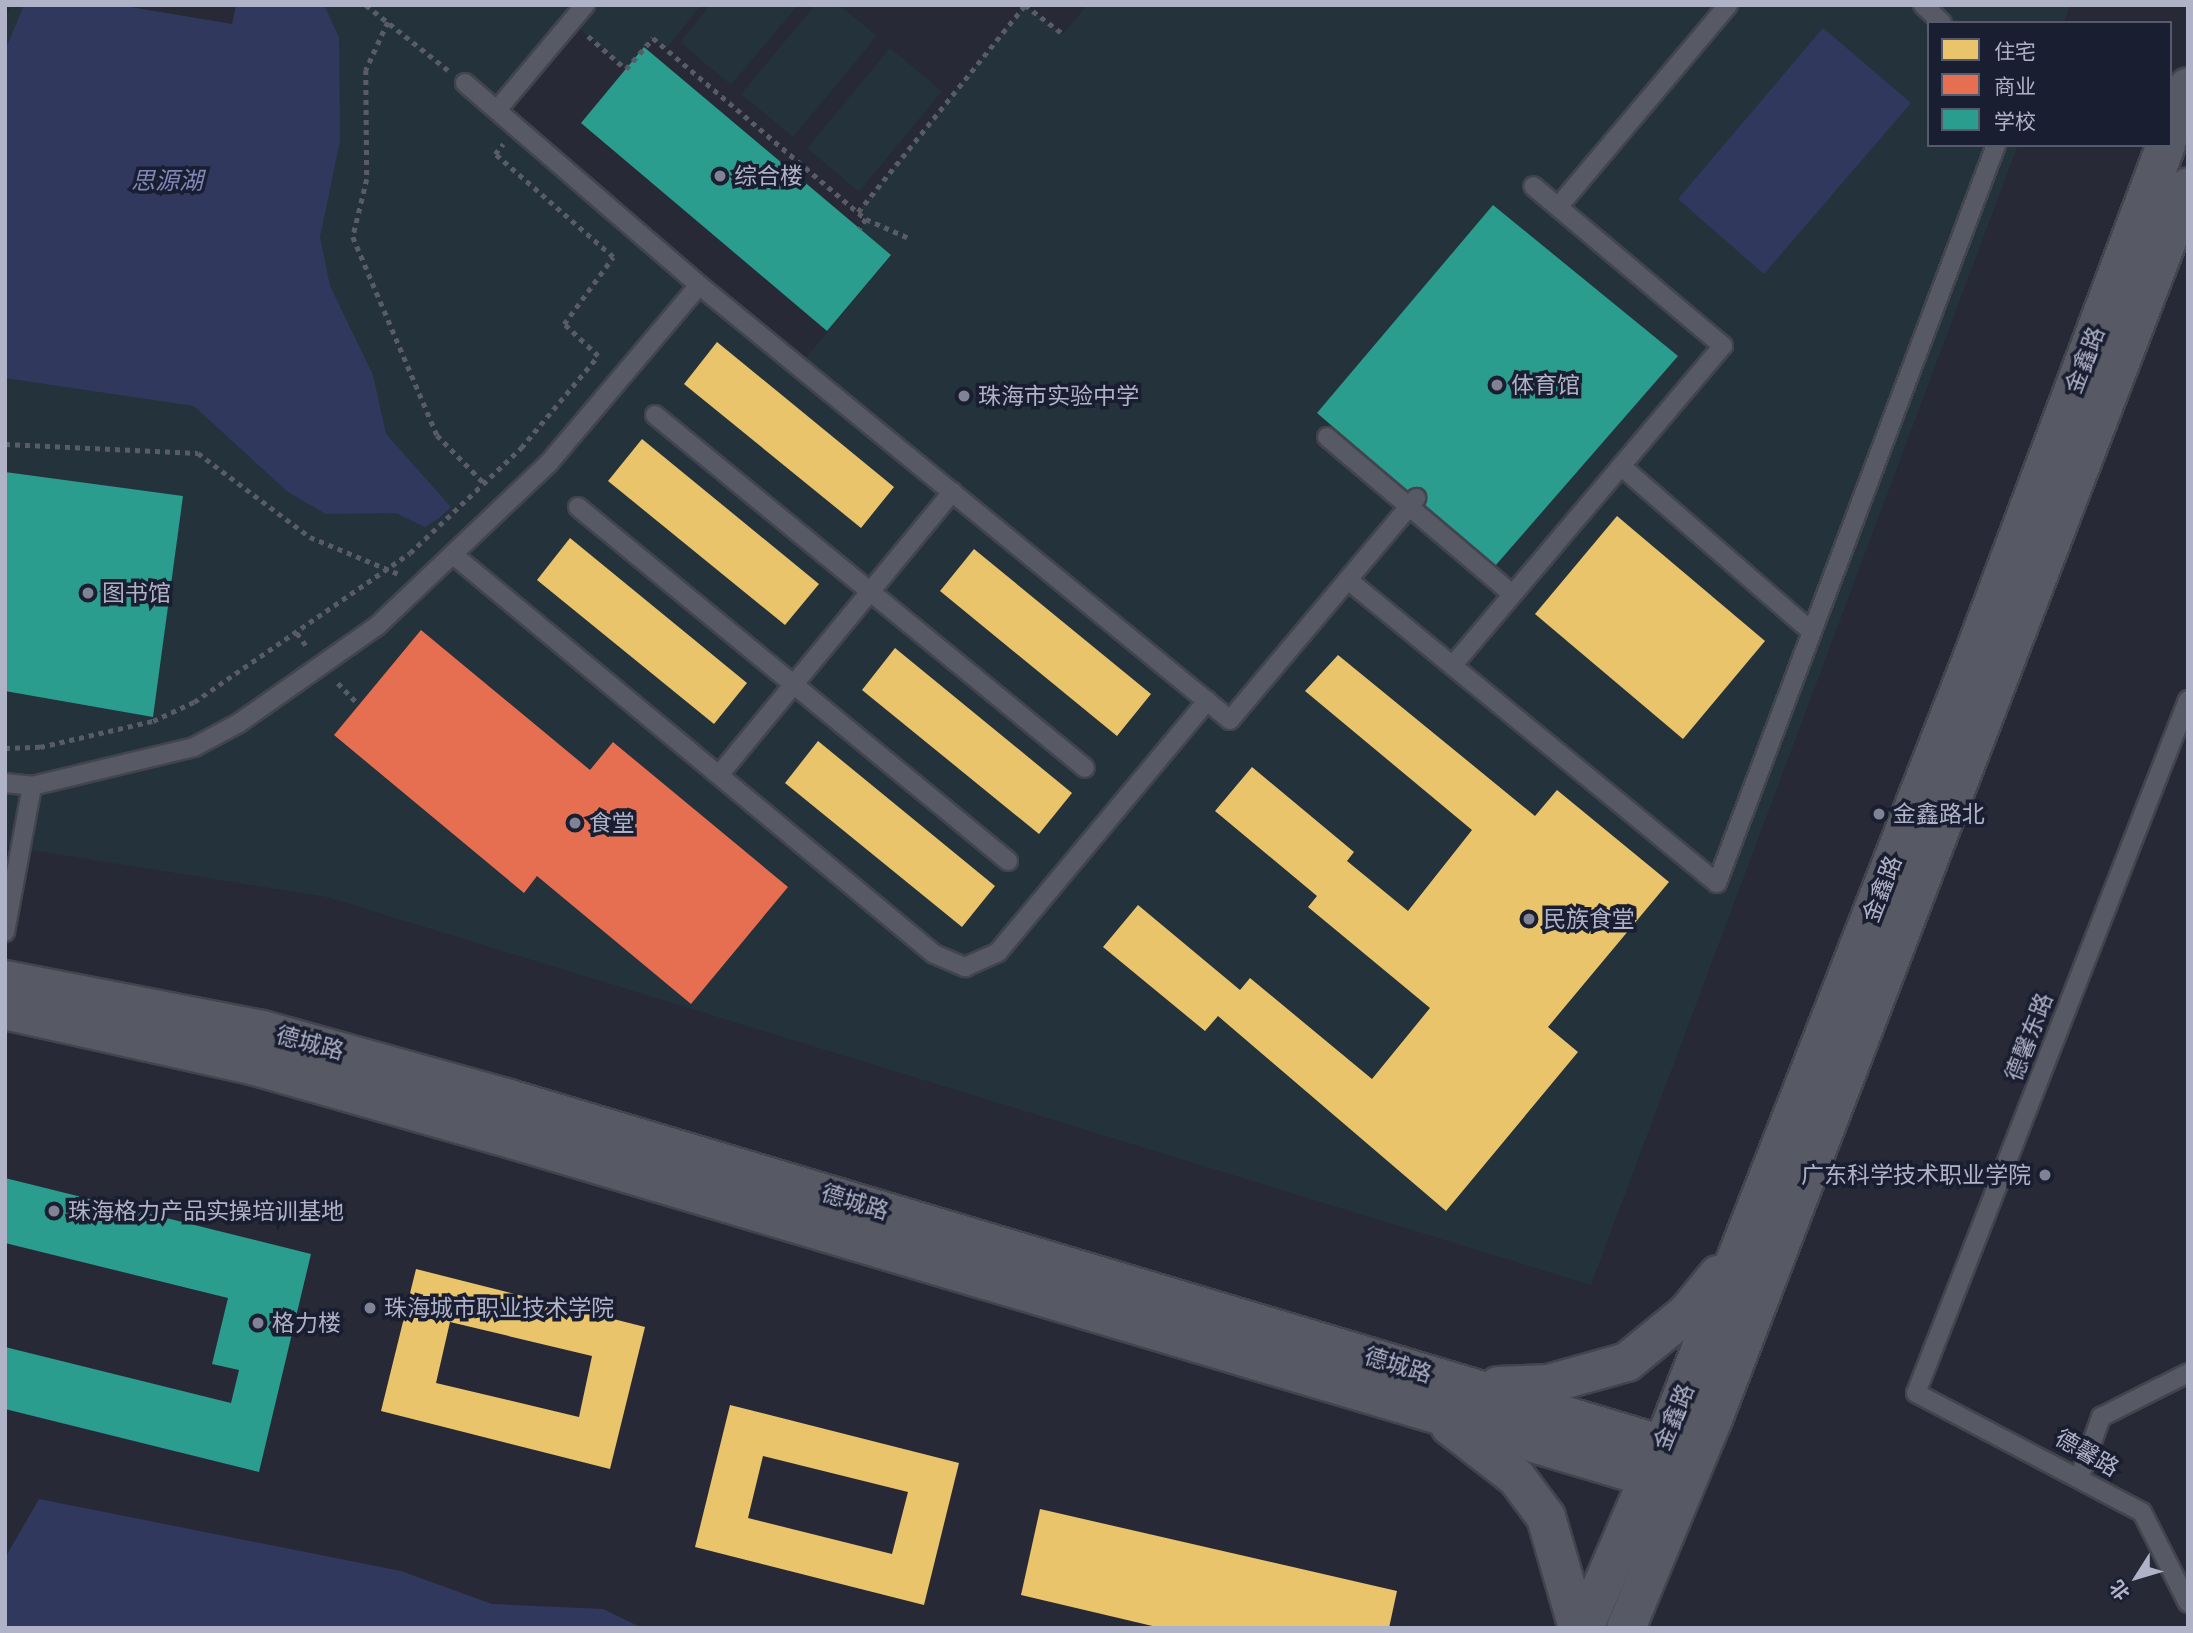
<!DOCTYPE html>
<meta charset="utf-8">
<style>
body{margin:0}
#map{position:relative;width:2193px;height:1633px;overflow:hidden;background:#272936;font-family:Cabin,"Noto Sans SC",sans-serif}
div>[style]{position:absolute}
.green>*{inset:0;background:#24323c}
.water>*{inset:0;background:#31385e}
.homes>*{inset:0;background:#e9c46a}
.shops>*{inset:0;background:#e76f51}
.schools>*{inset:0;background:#2a9d8f}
.path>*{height:4.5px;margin-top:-2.25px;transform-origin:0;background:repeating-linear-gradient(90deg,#595c66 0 5px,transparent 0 10px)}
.roads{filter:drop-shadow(2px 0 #42444e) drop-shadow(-2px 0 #42444e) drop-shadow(0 2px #42444e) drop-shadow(0 -2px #42444e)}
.service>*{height:18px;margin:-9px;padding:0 9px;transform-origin:9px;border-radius:9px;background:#575964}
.tertiary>*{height:38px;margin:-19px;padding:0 19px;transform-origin:19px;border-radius:19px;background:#575964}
.dots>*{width:19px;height:19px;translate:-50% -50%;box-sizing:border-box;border:4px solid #1a1e31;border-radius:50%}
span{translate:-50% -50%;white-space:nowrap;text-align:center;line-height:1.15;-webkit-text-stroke:7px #1a1e31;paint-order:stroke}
.poi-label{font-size:23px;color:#b0b3c8}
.left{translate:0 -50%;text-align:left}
.right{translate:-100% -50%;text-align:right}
.street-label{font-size:23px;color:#b0b3c8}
.water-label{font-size:24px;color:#7e87b6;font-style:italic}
.frame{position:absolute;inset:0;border:7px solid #b0b3c8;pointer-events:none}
.legend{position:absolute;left:1927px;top:21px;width:245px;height:126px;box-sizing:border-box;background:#1a1e31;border:2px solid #565a6d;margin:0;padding:9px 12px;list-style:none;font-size:21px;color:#b0b3c8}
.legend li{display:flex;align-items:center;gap:14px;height:35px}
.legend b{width:35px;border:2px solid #565a6d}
.north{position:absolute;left:2102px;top:1542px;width:70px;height:70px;-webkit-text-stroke:5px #1a1e31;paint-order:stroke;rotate:233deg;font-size:19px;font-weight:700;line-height:28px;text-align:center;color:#b0b3c8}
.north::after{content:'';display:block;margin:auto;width:24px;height:32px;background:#b0b3c8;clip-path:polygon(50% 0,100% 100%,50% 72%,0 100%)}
</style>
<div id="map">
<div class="green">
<div style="clip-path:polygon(evenodd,11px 5px,118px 5px,232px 24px,236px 5px,701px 5px,666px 49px,652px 38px,626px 69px,571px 21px,497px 110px,799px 366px,891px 256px,860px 229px,866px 219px,858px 212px,1025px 5px,1063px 34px,1087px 5px,2070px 5px,2064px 23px,1929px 23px,1929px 145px,2018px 145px,1591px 1285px,327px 897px,5px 846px,5px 19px,11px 5px,421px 630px,590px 770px,614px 742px,784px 891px,691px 1004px,537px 876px,524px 892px,334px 735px,421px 630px)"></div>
<div style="clip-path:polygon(710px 5px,798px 5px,731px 85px,680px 42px)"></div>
<div style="clip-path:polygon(815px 5px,839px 5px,877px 36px,793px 137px,741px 94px)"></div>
<div style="clip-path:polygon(890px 48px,942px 91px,859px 192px,807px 148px)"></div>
</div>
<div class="water">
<div style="clip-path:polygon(24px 5px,118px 5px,232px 24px,236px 5px,324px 5px,339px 37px,340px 141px,320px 237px,330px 286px,373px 375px,386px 434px,451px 507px,439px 518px,425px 527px,396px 513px,326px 514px,288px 492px,194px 406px,5px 378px,5px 51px)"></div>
<div style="clip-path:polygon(1823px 28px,1911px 103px,1764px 274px,1678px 199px)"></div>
<div style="clip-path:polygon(39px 1499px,401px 1571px,492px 1604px,603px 1609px,642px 1628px,5px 1628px,5px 1558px)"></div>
</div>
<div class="homes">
<div style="clip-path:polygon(717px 342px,894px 487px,861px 528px,684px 384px)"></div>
<div style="clip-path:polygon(642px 439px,819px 584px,785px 625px,608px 481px)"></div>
<div style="clip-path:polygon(1617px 516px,1765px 641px,1683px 739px,1535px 614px)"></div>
<div style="clip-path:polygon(570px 538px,747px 683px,714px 724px,537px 580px)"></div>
<div style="clip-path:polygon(974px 549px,1151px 694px,1117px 736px,940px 591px)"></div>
<div style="clip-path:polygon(895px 648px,1072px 793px,1039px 834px,862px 690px)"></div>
<div style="clip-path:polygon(1338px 655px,1535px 816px,1557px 790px,1669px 882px,1548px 1027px,1578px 1052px,1446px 1211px,1218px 1016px,1205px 1031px,1103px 947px,1138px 905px,1240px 990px,1250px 978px,1372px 1079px,1430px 1008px,1308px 907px,1317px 896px,1215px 811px,1252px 767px,1354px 852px,1347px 861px,1408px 911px,1472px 830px,1305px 691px)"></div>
<div style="clip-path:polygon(818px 741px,995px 886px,962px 927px,785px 783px)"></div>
<div style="clip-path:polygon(evenodd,416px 1269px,645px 1327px,610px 1469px,381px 1411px,416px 1269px,450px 1322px,592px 1356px,579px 1417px,436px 1383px,450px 1322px)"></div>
<div style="clip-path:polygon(evenodd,730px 1405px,959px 1463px,924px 1605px,695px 1547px,730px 1405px,763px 1456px,908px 1492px,892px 1554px,748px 1518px,763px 1456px)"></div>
<div style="clip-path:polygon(1040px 1509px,1397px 1591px,1389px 1628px,1161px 1628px,1021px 1595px)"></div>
</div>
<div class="shops">
<div style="clip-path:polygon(421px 630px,590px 770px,613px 742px,788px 887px,691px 1004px,537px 876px,524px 893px,334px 735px)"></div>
</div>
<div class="schools">
<div style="clip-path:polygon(644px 47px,891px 255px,827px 331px,581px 123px)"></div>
<div style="clip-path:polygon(1493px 205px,1678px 356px,1495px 566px,1317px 413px)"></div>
<div style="clip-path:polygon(5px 472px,183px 496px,153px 717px,5px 691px)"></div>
<div style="clip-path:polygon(5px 1178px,311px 1254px,259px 1472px,5px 1409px,5px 1347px,231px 1403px,239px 1370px,212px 1364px,228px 1298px,5px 1243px)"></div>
</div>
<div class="path">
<div style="left:366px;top:5px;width:105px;rotate:38.4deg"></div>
<div style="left:1025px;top:5px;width:48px;rotate:37.3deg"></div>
<div style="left:388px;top:22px;width:53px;rotate:114.6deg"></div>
<div style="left:366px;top:70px;width:109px;rotate:89.5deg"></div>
<div style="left:367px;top:179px;width:60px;rotate:103.6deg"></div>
<div style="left:353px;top:237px;width:215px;rotate:67deg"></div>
<div style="left:437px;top:435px;width:67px;rotate:45.6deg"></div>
<div style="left:588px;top:36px;width:50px;rotate:41deg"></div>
<div style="left:626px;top:69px;width:41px;rotate:-48.9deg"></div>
<div style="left:653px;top:38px;width:280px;rotate:40.4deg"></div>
<div style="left:866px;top:219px;width:12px;rotate:121deg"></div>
<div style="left:858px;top:212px;width:266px;rotate:-51.1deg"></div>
<div style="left:866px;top:219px;width:49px;rotate:24deg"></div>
<div style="left:5px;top:444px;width:193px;rotate:2.7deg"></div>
<div style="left:198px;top:453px;width:140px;rotate:36.9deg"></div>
<div style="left:310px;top:537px;width:96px;rotate:22.6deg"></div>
<div style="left:297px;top:633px;width:17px;rotate:54deg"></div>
<div style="left:338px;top:683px;width:30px;rotate:46deg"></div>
<div style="left:5px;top:748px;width:35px;rotate:-2deg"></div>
<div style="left:40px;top:747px;width:116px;rotate:-13deg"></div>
<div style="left:153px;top:721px;width:45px;rotate:-24.9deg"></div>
<div style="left:194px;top:702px;width:262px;rotate:-34.6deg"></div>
<div style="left:410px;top:553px;width:153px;rotate:-43.4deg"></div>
<div style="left:521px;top:448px;width:120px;rotate:-50.1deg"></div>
<div style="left:598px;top:356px;width:47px;rotate:-136.7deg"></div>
<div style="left:564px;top:324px;width:83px;rotate:-53.8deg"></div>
<div style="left:613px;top:257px;width:157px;rotate:-138.9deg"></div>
<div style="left:495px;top:154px;width:13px;rotate:-51deg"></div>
</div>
<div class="roads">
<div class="service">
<div style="left:1923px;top:5px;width:26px;rotate:43deg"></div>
<div style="left:465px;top:83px;width:309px;rotate:40.8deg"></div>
<div style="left:699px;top:285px;width:686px;rotate:39.32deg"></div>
<div style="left:1230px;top:720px;width:290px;rotate:-50deg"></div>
<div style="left:497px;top:110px;width:137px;rotate:-50deg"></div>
<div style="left:1558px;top:207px;width:264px;rotate:-49.9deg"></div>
<div style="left:655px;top:415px;width:556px;rotate:39.38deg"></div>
<div style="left:1327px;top:437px;width:243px;rotate:40.3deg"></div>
<div style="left:1621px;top:466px;width:253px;rotate:41deg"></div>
<div style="left:578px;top:507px;width:557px;rotate:39.46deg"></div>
<div style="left:456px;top:557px;width:621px;rotate:39.71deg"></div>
<div style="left:934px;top:954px;width:34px;rotate:23deg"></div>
<div style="left:965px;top:967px;width:36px;rotate:-24deg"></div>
<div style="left:998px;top:952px;width:327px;rotate:-50.2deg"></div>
<div style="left:1348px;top:580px;width:477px;rotate:39.4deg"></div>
<div style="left:1717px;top:883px;width:789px;rotate:-69.29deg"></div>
<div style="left:1453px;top:665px;width:418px;rotate:-49.8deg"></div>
<div style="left:1723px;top:346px;width:248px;rotate:-139.9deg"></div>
<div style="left:2188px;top:700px;width:744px;rotate:111.43deg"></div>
<div style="left:1916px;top:1393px;width:255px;rotate:27.8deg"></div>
<div style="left:2142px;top:1512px;width:102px;rotate:63.2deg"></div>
<div style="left:719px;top:775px;width:367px;rotate:-50.5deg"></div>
<div style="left:5px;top:783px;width:27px;rotate:6deg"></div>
<div style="left:32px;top:786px;width:167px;rotate:-13.5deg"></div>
<div style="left:194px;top:747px;width:51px;rotate:-28.1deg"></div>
<div style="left:239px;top:723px;width:169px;rotate:-35.1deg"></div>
<div style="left:377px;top:626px;width:236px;rotate:-43.5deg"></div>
<div style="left:548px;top:464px;width:234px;rotate:-49.8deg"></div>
<div style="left:5px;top:932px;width:148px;rotate:-79.5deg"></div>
<div style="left:2080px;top:1476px;width:63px;rotate:-70.4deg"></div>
<div style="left:2101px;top:1417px;width:97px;rotate:-26.8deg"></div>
</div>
<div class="tertiary">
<div style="left:2170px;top:134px;width:50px;rotate:-69deg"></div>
<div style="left:5px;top:980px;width:262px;rotate:11deg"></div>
<div style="left:262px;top:1030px;width:253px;rotate:15.6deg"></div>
<div style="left:506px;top:1098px;width:1242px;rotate:16.7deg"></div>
<div style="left:5px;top:1010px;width:256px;rotate:12.6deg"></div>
<div style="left:255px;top:1066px;width:253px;rotate:15.9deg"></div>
<div style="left:498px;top:1135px;width:1234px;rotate:16.57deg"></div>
<div style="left:1498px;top:1386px;width:50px;rotate:-2.3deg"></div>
<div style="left:1548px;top:1384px;width:82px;rotate:-15.6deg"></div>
<div style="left:1627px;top:1362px;width:77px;rotate:-39.2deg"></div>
<div style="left:1687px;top:1313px;width:49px;rotate:-50.8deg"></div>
<div style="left:1450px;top:1426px;width:85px;rotate:37.8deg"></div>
<div style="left:1517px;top:1478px;width:49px;rotate:53.4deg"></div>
<div style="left:1546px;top:1517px;width:116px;rotate:73.9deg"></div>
<div style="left:1584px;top:1628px;width:199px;rotate:-66.7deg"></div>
<div style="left:1663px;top:1445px;width:845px;rotate:-68.54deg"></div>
<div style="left:1972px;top:659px;width:549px;rotate:-69.32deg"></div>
<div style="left:1626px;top:1628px;width:226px;rotate:-67.4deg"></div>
<div style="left:1713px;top:1419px;width:1320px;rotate:-68.92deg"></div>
</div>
</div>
<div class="dots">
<div style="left:720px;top:176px;background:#808395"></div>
<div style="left:1497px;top:385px;background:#808395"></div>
<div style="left:964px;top:396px;background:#808395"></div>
<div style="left:88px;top:593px;background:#808395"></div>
<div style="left:1879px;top:814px;background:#808395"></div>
<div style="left:575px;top:823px;background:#808395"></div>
<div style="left:1529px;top:919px;background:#808395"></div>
<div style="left:2045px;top:1175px;background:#808395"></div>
<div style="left:54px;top:1211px;background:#808395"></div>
<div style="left:370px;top:1308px;background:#808395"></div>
<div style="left:258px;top:1323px;background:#808395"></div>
</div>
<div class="poi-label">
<span class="left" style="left:734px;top:176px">综合楼</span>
<span class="left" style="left:1511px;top:385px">体育馆</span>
<span class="left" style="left:978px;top:396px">珠海市实验中学</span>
<span class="left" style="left:102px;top:593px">图书馆</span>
<span class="left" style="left:1893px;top:814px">金鑫路北</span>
<span class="left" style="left:589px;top:823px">食堂</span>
<span class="left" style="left:1543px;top:919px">民族食堂</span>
<span class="right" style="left:2031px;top:1175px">广东科学技术职业学院</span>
<span class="left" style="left:68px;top:1211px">珠海格力产品实操培训基地</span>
<span class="left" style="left:384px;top:1308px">珠海城市职业技术学院</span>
<span class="left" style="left:272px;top:1323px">格力楼</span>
</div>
<div class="street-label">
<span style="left:2085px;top:360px;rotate:-69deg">金鑫路</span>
<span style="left:1882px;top:889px;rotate:-69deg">金鑫路</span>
<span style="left:2029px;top:1037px;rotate:-69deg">德馨东路</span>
<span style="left:310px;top:1043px;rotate:15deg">德城路</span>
<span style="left:855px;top:1202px;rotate:17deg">德城路</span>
<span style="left:1398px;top:1365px;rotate:17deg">德城路</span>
<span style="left:1674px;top:1417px;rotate:-68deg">金鑫路</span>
<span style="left:2087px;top:1453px;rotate:30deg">德馨路</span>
</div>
<div class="water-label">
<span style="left:167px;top:181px">思源湖</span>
</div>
<div class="frame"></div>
<ul class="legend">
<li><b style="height:19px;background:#e9c46a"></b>住宅</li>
<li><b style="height:19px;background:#e76f51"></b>商业</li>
<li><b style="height:19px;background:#2a9d8f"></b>学校</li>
</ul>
<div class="north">北</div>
</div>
